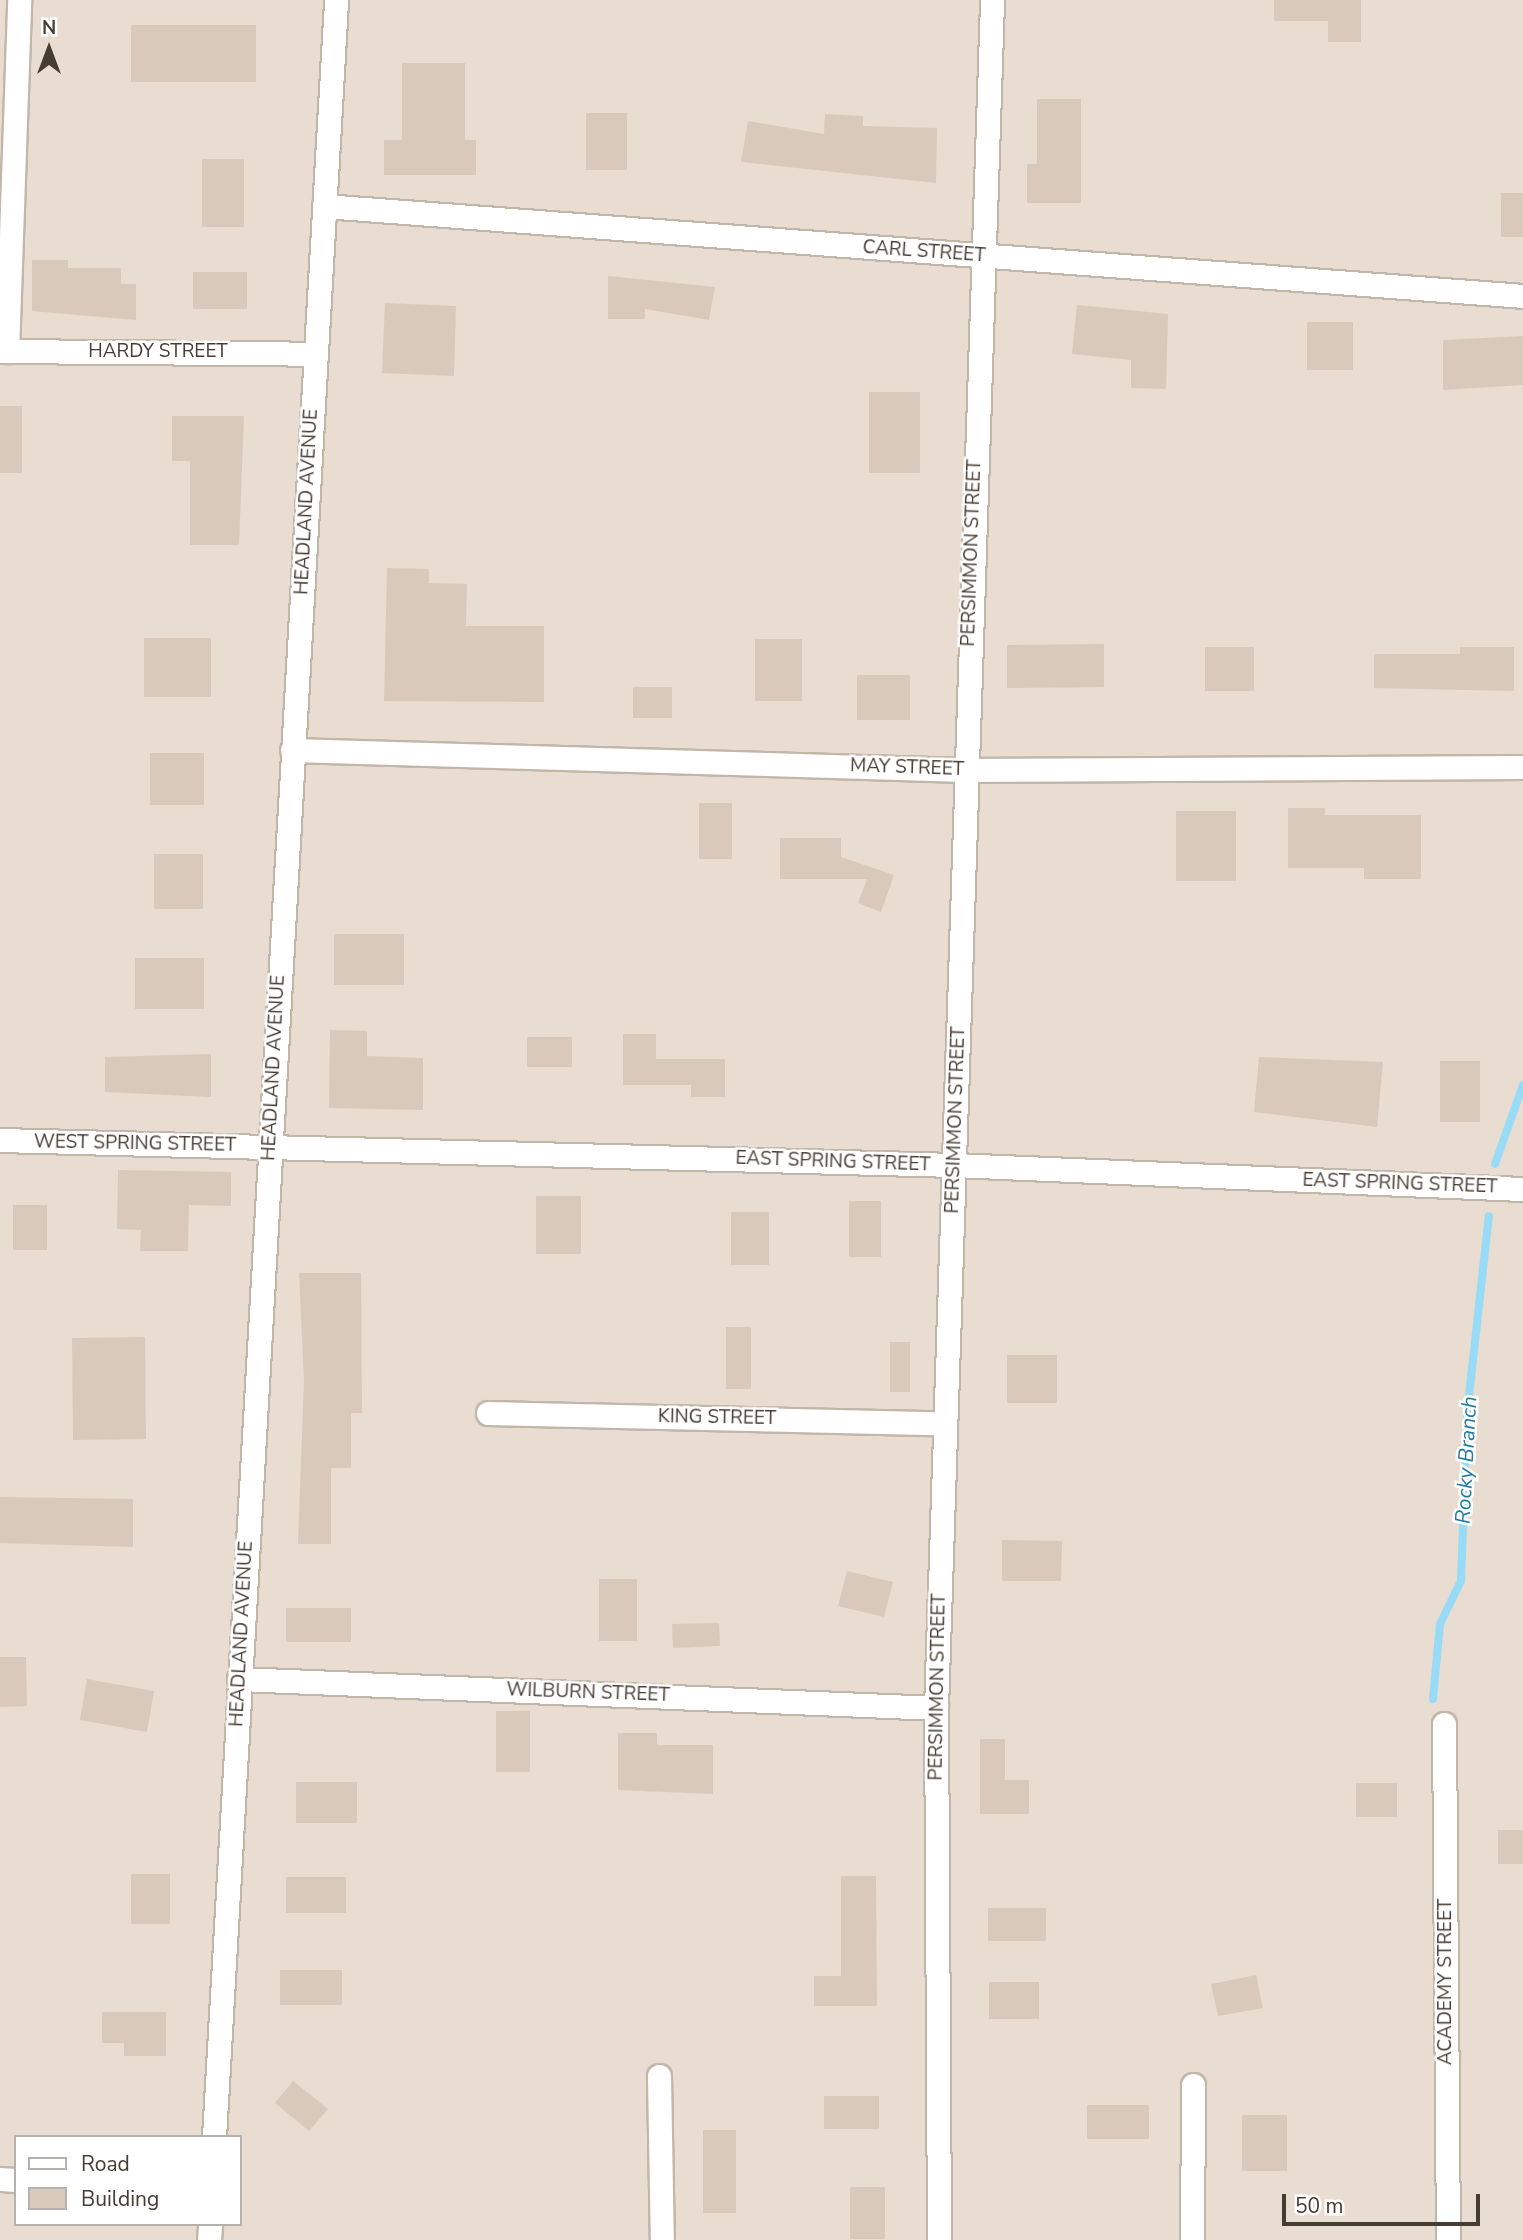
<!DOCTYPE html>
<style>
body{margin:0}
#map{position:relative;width:1523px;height:2240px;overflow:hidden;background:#f3ece3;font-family:"Nunito Sans",sans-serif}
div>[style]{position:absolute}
.residential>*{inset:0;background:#e8ddd0}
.stream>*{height:8px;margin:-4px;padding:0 4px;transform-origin:4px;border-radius:4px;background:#98dbf6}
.building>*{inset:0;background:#d9c9ba}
.roads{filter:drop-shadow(2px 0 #c2b6a8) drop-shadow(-2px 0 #c2b6a8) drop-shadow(0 2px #c2b6a8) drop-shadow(0 -2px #c2b6a8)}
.minor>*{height:23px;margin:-11.5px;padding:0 11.5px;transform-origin:11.5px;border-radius:11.5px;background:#fff}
span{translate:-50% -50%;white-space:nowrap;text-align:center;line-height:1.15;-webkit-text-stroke:5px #fff;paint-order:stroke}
.street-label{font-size:19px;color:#453c32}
.water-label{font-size:21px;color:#207aa1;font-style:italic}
.legend{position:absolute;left:14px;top:2135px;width:228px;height:91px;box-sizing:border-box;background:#fff;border:2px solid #b5b1ad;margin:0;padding:9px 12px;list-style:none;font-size:21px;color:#453c32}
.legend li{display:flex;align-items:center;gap:14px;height:35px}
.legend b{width:35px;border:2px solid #b5b1ad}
.north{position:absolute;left:14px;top:14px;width:70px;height:70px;-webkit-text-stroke:5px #fff;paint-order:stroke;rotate:0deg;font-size:19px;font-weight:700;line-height:28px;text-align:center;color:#453c32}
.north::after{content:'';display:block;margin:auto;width:24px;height:32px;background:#453c32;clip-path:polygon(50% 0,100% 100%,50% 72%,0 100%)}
.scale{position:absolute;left:1282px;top:2194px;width:198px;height:32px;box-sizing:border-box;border:4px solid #453c32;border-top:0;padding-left:9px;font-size:21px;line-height:24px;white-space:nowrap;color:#453c32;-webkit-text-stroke:5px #fff;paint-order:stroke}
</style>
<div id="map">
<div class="residential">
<div style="clip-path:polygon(evenodd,0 0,1523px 0,1523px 2240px,0 2240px,0 0,16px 2137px,240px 2137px,240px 2224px,16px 2224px,16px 2137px)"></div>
</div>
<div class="stream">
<div style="left:1495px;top:1164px;width:84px;rotate:-70.5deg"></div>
<div style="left:1433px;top:1699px;width:75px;rotate:-84.7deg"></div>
<div style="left:1440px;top:1624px;width:48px;rotate:-64deg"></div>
<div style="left:1461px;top:1581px;width:167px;rotate:-87.9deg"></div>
<div style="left:1467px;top:1414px;width:199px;rotate:-83.7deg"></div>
</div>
<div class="building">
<div style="clip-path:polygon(1274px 0,1361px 0,1361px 42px,1328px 42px,1328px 21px,1274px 21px)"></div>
<div style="clip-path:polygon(131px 25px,256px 25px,256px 82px,131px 82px)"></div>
<div style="clip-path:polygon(402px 63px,465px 63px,465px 140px,476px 140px,476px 175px,384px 175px,384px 140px,402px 140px)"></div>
<div style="clip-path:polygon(1037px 99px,1081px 99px,1081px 203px,1027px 203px,1027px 164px,1037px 164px)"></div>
<div style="clip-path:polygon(586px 113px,627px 113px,627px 170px,586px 170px)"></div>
<div style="clip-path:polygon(825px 114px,863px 116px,863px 126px,937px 128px,936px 183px,741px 162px,748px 121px,824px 134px)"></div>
<div style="clip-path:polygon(202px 159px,244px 159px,244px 227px,202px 227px)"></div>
<div style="clip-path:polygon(1501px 193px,1523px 193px,1523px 237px,1501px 237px)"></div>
<div style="clip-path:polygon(32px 260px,68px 260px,68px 268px,121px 268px,121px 284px,136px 284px,136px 320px,32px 311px)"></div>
<div style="clip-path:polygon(193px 272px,247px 272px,247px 309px,193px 309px)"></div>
<div style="clip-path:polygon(608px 276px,715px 287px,709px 320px,645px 309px,645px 319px,608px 319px)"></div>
<div style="clip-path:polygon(385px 303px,456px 306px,454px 376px,382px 373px)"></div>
<div style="clip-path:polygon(1077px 305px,1168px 314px,1166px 389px,1131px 388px,1131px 360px,1072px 354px)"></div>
<div style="clip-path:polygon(1307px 322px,1353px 322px,1353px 370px,1307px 370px)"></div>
<div style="clip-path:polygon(1523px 336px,1523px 385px,1443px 390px,1443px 340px)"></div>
<div style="clip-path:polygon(869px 392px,920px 392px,920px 473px,869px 473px)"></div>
<div style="clip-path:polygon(0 406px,22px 406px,22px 473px,0 473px)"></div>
<div style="clip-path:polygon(172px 416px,244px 416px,239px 545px,190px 545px,190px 461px,172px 461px)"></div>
<div style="clip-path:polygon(387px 568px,429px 569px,429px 583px,467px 584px,466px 626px,544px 626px,544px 702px,384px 701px)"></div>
<div style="clip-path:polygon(144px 638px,211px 638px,211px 697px,144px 697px)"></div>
<div style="clip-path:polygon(755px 639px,802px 639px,802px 701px,755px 701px)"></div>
<div style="clip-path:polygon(1104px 644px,1104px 687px,1007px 688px,1007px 645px)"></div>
<div style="clip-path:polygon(1205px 647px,1254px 647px,1254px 691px,1205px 691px)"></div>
<div style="clip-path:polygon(1460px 647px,1514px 647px,1514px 691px,1374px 688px,1374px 654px,1460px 654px)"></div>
<div style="clip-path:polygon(857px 675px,910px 675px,910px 720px,857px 720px)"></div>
<div style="clip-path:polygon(633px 687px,672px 687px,672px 718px,633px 718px)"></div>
<div style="clip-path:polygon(150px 753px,204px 753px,204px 805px,150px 805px)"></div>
<div style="clip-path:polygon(699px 803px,732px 803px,732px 859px,699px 859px)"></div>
<div style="clip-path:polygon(1288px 808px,1325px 808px,1325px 815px,1421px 815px,1421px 879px,1364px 879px,1364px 868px,1288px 868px)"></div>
<div style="clip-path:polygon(1176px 811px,1236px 811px,1236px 881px,1176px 881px)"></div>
<div style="clip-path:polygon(780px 838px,841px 838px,841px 857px,894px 875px,881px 912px,858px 903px,867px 879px,780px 879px)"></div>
<div style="clip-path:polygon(154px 854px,203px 854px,203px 909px,154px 909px)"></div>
<div style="clip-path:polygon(334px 934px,404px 934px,404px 985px,334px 985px)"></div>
<div style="clip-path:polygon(135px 958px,204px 958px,204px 1009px,135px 1009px)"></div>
<div style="clip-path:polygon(330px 1030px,367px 1031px,367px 1056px,423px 1058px,423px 1110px,329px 1108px)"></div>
<div style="clip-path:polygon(623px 1034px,656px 1034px,656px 1059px,725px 1059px,725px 1097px,691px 1097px,691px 1085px,623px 1085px)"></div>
<div style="clip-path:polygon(527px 1037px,572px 1037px,572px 1067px,527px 1067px)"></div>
<div style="clip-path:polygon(211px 1054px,211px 1097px,105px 1092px,105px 1057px)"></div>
<div style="clip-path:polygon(1259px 1057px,1383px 1062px,1377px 1127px,1254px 1112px)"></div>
<div style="clip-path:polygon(1440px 1061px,1480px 1061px,1480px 1122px,1440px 1122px)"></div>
<div style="clip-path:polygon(118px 1170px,231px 1172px,231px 1206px,189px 1205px,188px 1251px,140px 1251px,141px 1230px,117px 1229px)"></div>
<div style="clip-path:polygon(536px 1196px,581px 1196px,581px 1254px,536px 1254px)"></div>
<div style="clip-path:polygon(849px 1201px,881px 1201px,881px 1257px,849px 1257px)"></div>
<div style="clip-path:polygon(13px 1205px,47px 1205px,47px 1250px,13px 1250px)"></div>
<div style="clip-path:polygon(731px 1212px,769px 1212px,769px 1265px,731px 1265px)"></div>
<div style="clip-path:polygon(299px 1273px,361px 1273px,362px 1413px,351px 1413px,351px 1468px,331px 1468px,331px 1544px,298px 1544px,304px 1380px)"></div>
<div style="clip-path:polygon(726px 1327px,751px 1327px,751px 1389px,726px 1389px)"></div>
<div style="clip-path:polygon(145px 1337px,146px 1439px,73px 1440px,72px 1338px)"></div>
<div style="clip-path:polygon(890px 1342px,910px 1342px,910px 1392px,890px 1392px)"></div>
<div style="clip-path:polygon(1007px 1355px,1057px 1355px,1057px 1403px,1007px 1403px)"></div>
<div style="clip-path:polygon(0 1497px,133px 1499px,133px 1547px,0 1543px)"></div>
<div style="clip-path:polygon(1002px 1540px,1062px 1541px,1061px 1581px,1002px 1581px)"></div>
<div style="clip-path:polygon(847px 1571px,893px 1582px,884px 1617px,838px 1606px)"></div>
<div style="clip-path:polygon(599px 1579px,637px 1579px,637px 1641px,599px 1641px)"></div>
<div style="clip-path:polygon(286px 1608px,351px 1608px,351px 1642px,286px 1642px)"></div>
<div style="clip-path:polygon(719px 1623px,720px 1646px,673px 1648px,672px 1624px)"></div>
<div style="clip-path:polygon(0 1657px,26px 1657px,27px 1706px,0 1707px)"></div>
<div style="clip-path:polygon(87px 1679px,154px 1691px,147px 1732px,80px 1720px)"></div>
<div style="clip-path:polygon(496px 1711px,530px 1711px,530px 1772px,496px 1772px)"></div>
<div style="clip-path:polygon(618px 1733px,657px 1733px,657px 1745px,713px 1745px,713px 1794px,618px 1790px)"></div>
<div style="clip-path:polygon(980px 1739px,1005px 1739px,1005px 1780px,1029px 1780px,1029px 1814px,980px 1814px)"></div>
<div style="clip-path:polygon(296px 1782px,357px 1782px,357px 1823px,296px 1823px)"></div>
<div style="clip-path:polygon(1356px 1783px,1397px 1783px,1397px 1817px,1356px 1817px)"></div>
<div style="clip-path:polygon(1498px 1830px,1523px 1830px,1523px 1864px,1498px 1864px)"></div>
<div style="clip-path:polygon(131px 1874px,170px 1874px,170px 1924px,131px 1924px)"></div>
<div style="clip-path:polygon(841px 1876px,876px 1876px,877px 2006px,814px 2006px,814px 1976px,841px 1976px)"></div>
<div style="clip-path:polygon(286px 1877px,346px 1877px,346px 1913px,286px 1913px)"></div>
<div style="clip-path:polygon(988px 1908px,1046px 1908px,1046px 1941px,988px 1941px)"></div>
<div style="clip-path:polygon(280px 1970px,342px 1970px,342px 2005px,280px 2005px)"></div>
<div style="clip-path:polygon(1256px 1975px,1263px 2008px,1218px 2016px,1211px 1984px)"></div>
<div style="clip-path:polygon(989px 1982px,1039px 1982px,1039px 2019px,989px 2019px)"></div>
<div style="clip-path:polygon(102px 2012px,166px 2012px,166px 2056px,124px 2056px,124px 2043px,102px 2043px)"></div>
<div style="clip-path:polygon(293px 2081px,328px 2109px,309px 2131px,275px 2103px)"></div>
<div style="clip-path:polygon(824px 2096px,879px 2096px,879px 2129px,824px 2129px)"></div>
<div style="clip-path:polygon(1087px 2105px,1149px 2105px,1149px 2139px,1087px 2139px)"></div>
<div style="clip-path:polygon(1242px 2115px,1287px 2115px,1287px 2171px,1242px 2171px)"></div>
<div style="clip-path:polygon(703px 2130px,736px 2130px,736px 2213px,703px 2213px)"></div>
<div style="clip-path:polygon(850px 2187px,885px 2187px,885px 2239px,850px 2239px)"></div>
</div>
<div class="roads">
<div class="minor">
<div style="left:324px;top:206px;width:1202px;rotate:4.29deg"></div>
<div style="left:0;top:351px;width:316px;rotate:0.5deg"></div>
<div style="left:7px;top:351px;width:351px;rotate:-88deg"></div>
<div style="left:292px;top:750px;width:673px;rotate:1.7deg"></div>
<div style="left:965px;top:770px;width:558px;rotate:-0.31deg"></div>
<div style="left:0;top:1140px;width:954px;rotate:1.5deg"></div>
<div style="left:954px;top:1165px;width:570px;rotate:2.42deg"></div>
<div style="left:488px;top:1413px;width:457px;rotate:1.3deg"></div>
<div style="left:239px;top:1679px;width:698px;rotate:2.38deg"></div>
<div style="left:1444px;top:1724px;width:516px;rotate:89.56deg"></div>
<div style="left:659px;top:2076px;width:164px;rotate:89deg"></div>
<div style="left:214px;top:2137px;width:2140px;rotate:-86.73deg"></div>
<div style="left:0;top:2179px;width:16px;rotate:4deg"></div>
<div style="left:209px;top:2240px;width:16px;rotate:-86deg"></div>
<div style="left:939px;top:2240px;width:532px;rotate:-90.32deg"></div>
<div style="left:936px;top:1708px;width:1709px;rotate:-88.12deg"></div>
<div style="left:1192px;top:2240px;width:155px;rotate:-89.6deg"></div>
</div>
</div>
<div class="street-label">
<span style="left:924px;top:252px;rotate:4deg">CARL STREET</span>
<span style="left:158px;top:352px">HARDY STREET</span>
<span style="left:307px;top:502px;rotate:-87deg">HEADLAND AVENUE</span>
<span style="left:972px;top:553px;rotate:-88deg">PERSIMMON STREET</span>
<span style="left:907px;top:768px;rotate:2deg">MAY STREET</span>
<span style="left:274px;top:1068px;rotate:-87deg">HEADLAND AVENUE</span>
<span style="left:956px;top:1120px;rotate:-88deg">PERSIMMON STREET</span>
<span style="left:135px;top:1144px;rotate:1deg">WEST SPRING STREET</span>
<span style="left:833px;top:1162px;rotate:2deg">EAST SPRING STREET</span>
<span style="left:1400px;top:1184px;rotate:2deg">EAST SPRING STREET</span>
<span style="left:717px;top:1418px;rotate:1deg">KING STREET</span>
<span style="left:242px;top:1634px;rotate:-87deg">HEADLAND AVENUE</span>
<span style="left:938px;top:1687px;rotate:-89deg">PERSIMMON STREET</span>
<span style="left:588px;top:1693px;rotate:2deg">WILBURN STREET</span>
<span style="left:1446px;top:1982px;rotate:-90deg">ACADEMY STREET</span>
</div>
<div class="water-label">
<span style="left:1466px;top:1460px;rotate:-87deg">Rocky Branch</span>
</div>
<ul class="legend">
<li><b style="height:9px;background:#fff"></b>Road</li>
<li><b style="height:19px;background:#d9c9ba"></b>Building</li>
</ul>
<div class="north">N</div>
<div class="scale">50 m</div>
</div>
